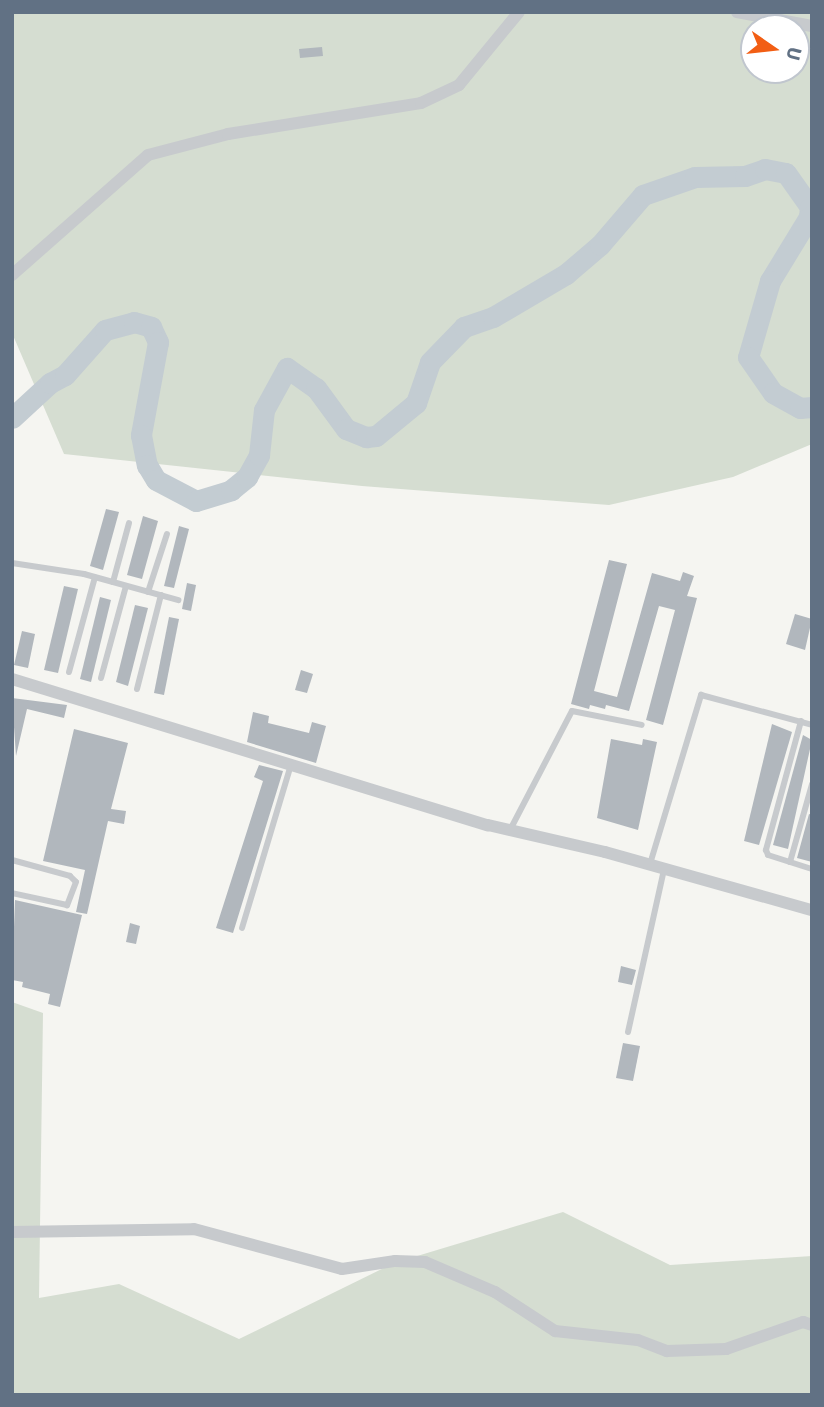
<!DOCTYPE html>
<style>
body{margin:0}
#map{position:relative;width:824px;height:1407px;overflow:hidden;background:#f5f5f1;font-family:Signika,sans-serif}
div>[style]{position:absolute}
.green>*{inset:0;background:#d5ddd1}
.river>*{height:21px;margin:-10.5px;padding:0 10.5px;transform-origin:10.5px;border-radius:10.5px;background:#c3ccd2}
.building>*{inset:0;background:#b1b7bd}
.service>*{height:6px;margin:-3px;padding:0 3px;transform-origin:3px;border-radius:3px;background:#c7cacd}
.minor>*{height:12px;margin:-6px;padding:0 6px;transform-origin:6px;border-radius:6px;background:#c7cacd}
span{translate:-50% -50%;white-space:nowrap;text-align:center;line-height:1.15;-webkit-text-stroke:7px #fff;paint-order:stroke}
.frame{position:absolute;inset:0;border:14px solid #617184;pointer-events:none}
.north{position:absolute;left:740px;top:14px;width:70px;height:70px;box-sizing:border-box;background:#fff;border:2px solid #c0c6ce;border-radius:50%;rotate:104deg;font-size:19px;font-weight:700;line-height:28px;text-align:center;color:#617184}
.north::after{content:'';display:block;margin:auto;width:24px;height:32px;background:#f25e14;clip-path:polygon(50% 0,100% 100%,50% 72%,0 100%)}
</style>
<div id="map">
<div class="green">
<div style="clip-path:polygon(evenodd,12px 12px,812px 12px,812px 444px,733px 477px,609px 505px,362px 486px,64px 454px,12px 333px,12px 12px,754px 28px,796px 28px,796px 70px,754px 70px,754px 28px)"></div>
<div style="clip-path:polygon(12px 1002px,43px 1013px,39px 1298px,119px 1284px,239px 1339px,394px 1263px,563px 1212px,670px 1265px,812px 1256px,812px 1395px,12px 1395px)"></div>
</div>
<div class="river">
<div style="left:12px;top:418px;width:52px;rotate:-42.6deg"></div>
<div style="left:50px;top:383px;width:17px;rotate:-28deg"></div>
<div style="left:65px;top:375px;width:60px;rotate:-48.4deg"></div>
<div style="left:105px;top:330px;width:30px;rotate:-15deg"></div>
<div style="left:134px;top:322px;width:18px;rotate:16deg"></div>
<div style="left:151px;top:327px;width:17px;rotate:65deg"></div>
<div style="left:158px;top:342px;width:95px;rotate:100.4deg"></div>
<div style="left:141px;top:435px;width:31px;rotate:79deg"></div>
<div style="left:147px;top:465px;width:17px;rotate:59deg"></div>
<div style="left:156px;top:480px;width:45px;rotate:27.7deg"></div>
<div style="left:196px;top:501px;width:37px;rotate:-17deg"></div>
<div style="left:231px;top:490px;width:21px;rotate:-39deg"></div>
<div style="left:247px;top:477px;width:25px;rotate:-61deg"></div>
<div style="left:259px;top:455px;width:45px;rotate:-83.7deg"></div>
<div style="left:264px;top:410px;width:48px;rotate:-61.3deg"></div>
<div style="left:287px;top:368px;width:35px;rotate:35deg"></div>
<div style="left:316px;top:388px;width:51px;rotate:53.8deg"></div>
<div style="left:346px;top:429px;width:22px;rotate:22deg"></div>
<div style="left:366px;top:437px;width:10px;rotate:-6deg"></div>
<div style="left:376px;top:436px;width:52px;rotate:-39.5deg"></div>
<div style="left:416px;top:403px;width:43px;rotate:-71.1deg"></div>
<div style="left:430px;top:362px;width:49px;rotate:-45.8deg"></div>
<div style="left:464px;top:327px;width:31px;rotate:-19deg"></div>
<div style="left:493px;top:317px;width:85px;rotate:-30.5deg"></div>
<div style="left:566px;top:274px;width:45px;rotate:-40.5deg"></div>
<div style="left:600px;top:245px;width:66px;rotate:-49.3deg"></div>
<div style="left:643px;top:195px;width:55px;rotate:-19.1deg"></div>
<div style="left:695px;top:177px;width:50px;rotate:-1.1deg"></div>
<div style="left:745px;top:176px;width:21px;rotate:-19deg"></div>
<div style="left:765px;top:169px;width:21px;rotate:11deg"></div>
<div style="left:786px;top:173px;width:42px;rotate:54.8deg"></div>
<div style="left:810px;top:207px;width:10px;rotate:96deg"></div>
<div style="left:809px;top:217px;width:75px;rotate:121.4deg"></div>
<div style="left:770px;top:281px;width:79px;rotate:106.1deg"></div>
<div style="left:748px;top:357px;width:44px;rotate:55.2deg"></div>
<div style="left:773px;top:393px;width:31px;rotate:29deg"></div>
<div style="left:800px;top:408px;width:12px;rotate:-5deg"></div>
</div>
<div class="building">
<div style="clip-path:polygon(322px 47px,323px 56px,300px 58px,299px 49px)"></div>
<div style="clip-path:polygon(106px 509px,119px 512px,103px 570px,90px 566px)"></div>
<div style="clip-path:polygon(143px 516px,158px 521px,142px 579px,127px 575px)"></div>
<div style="clip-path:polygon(179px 526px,189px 529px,174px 588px,164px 586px)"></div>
<div style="clip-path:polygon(609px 560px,627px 564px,594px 691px,617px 697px,652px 573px,680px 581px,683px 572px,694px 576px,687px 596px,697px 598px,663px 725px,646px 720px,675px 610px,659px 606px,629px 711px,606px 705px,605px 709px,590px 705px,589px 709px,571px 704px)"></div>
<div style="clip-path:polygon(187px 583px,196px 585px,191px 611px,182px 609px)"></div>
<div style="clip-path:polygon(64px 586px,78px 589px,58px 673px,44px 670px)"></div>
<div style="clip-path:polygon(100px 597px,111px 600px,91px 682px,80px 679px)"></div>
<div style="clip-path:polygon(135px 605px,148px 608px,128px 686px,116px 682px)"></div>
<div style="clip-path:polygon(795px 614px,812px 619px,805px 650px,786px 644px)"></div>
<div style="clip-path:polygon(169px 617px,179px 619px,164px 695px,154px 693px)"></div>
<div style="clip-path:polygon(22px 631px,35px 634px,28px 668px,14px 665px)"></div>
<div style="clip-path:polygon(301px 670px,313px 674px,307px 693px,295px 690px)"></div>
<div style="clip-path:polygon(12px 698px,67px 705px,64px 718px,27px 709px,16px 756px)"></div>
<div style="clip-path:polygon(253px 712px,269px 716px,268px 723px,309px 733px,312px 722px,326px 726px,316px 763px,247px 742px)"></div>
<div style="clip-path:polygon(772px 724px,792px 732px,759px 845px,744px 841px)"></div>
<div style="clip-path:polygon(74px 729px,128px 743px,111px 809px,126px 811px,124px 824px,108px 821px,87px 914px,76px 912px,85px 870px,43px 861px)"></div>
<div style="clip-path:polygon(803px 735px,812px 740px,788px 849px,773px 845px)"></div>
<div style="clip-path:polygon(611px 739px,642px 745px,643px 739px,657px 742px,638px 830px,597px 818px)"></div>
<div style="clip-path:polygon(259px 765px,283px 771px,233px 933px,216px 928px,263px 781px,254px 777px)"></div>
<div style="clip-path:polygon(809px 814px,812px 815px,812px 862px,797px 858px)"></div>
<div style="clip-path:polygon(15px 900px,82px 915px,60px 1007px,48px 1004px,50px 994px,22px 987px,23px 982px,12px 980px)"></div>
<div style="clip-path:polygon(130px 923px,140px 926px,136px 944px,126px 942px)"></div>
<div style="clip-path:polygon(621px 966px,636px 970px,632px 985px,618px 982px)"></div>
<div style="clip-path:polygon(623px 1043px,640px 1046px,633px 1081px,616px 1078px)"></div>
</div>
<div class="service">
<div style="left:12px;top:563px;width:73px;rotate:8.7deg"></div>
<div style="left:84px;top:574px;width:98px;rotate:15.5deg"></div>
<div style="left:113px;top:582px;width:61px;rotate:-74.8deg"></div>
<div style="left:148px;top:592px;width:61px;rotate:-71.9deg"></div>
<div style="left:69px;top:672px;width:98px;rotate:-74.7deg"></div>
<div style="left:101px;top:678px;width:95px;rotate:-74.8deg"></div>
<div style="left:137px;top:689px;width:97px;rotate:-75.7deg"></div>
<div style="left:801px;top:721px;width:134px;rotate:105.2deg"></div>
<div style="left:766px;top:850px;width:5px;rotate:68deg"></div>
<div style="left:768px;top:855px;width:46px;rotate:17.7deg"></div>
<div style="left:510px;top:830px;width:134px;rotate:-62.5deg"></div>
<div style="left:572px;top:711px;width:71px;rotate:11.3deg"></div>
<div style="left:12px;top:860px;width:60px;rotate:15.4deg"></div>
<div style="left:70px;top:876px;width:8px;rotate:45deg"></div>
<div style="left:76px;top:882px;width:25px;rotate:111deg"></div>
<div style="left:67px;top:905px;width:56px;rotate:-167.7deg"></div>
<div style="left:790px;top:862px;width:81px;rotate:-74.2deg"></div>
<div style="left:650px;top:864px;width:177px;rotate:-73.2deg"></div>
<div style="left:701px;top:695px;width:115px;rotate:15.1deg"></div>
<div style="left:242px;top:928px;width:170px;rotate:-73.3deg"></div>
<div style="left:628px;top:1032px;width:167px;rotate:-77.5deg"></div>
</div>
<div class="minor">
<div style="left:737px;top:12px;width:76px;rotate:10.6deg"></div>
<div style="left:12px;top:275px;width:181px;rotate:-41.4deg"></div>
<div style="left:148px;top:155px;width:83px;rotate:-14.7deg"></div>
<div style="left:228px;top:134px;width:195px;rotate:-9.1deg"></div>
<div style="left:421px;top:103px;width:42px;rotate:-25.3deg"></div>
<div style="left:459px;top:85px;width:94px;rotate:-50.6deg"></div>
<div style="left:12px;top:679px;width:498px;rotate:17.1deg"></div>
<div style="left:488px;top:825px;width:120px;rotate:13deg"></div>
<div style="left:605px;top:852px;width:215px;rotate:15.7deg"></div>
<div style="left:12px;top:1232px;width:182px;rotate:-0.9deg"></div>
<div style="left:194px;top:1229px;width:153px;rotate:15.1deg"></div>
<div style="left:342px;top:1269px;width:54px;rotate:-8.6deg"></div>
<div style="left:395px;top:1261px;width:30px;rotate:2deg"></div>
<div style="left:425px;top:1262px;width:76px;rotate:23.2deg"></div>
<div style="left:495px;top:1292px;width:72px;rotate:33deg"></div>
<div style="left:555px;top:1331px;width:83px;rotate:6.2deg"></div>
<div style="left:638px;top:1340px;width:31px;rotate:21deg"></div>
<div style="left:667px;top:1351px;width:59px;rotate:-1.9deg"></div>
<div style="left:726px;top:1349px;width:82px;rotate:-19.3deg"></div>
<div style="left:803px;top:1322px;width:9px;rotate:18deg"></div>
</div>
<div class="frame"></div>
<div class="north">U</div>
</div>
